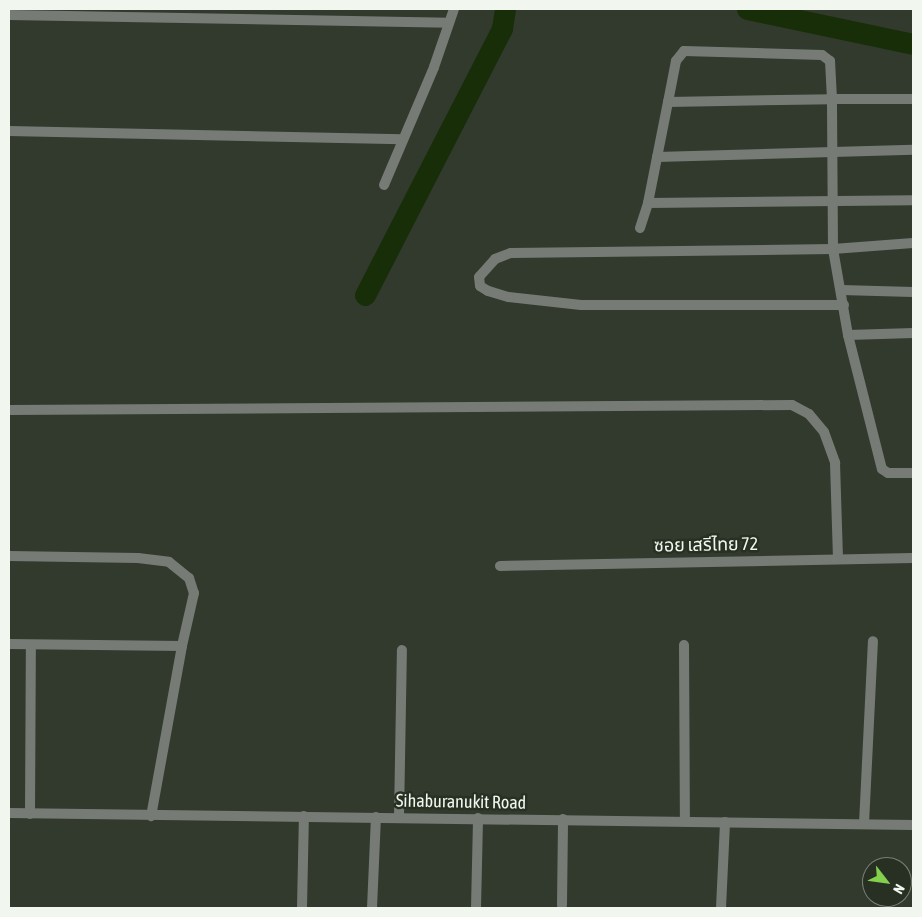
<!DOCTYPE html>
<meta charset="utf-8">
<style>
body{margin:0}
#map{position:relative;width:922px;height:917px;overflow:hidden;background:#323a2e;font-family:"Asap Condensed","Noto Sans Thai",sans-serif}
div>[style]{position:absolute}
.canal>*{height:21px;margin:-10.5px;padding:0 10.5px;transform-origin:10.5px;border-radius:10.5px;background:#182e08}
.service>*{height:10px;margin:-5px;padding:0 5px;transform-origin:5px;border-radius:5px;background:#777b75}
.minor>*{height:10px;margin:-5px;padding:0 5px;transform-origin:5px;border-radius:5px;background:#777b75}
span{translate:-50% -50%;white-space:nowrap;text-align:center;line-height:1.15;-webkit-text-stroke:5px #283024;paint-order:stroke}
.street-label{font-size:18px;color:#f1f6ee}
.frame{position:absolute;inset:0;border:10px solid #f1f6ee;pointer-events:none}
.north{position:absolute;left:862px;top:857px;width:50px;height:50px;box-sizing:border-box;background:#283024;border:1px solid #787f75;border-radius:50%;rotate:120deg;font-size:14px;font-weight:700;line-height:20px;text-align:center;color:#f1f6ee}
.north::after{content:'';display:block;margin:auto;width:18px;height:22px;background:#84cf4d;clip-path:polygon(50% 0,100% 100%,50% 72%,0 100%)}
</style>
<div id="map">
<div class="canal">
<div style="left:747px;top:9px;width:170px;rotate:11.9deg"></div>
<div style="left:365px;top:295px;width:300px;rotate:-62.8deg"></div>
<div style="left:502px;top:28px;width:19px;rotate:-81deg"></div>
</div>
<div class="service">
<div style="left:668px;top:102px;width:164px;rotate:-1deg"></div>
<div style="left:832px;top:99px;width:38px;rotate:-93deg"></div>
<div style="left:830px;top:61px;width:10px;rotate:-143deg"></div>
<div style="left:822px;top:55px;width:138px;rotate:-178.3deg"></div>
<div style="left:684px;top:51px;width:13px;rotate:129deg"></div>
<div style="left:676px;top:61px;width:42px;rotate:101deg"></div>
<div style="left:668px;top:102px;width:103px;rotate:101.2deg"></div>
<div style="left:648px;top:203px;width:265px;rotate:-0.6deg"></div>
<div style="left:657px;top:157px;width:256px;rotate:-1.6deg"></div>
<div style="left:640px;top:228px;width:26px;rotate:-72deg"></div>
<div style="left:841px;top:290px;width:72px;rotate:1.6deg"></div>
<div style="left:844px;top:305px;width:263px;rotate:180deg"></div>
<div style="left:581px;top:305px;width:73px;rotate:-173.7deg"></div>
<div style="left:508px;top:297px;width:21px;rotate:-163deg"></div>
<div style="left:488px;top:291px;width:9px;rotate:-148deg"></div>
<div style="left:480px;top:286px;width:9px;rotate:-96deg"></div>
<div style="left:479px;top:277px;width:24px;rotate:-48deg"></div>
<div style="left:495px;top:259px;width:17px;rotate:-21deg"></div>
<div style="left:511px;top:253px;width:322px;rotate:-0.7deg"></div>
<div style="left:833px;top:249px;width:80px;rotate:-4.3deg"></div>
<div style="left:913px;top:333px;width:65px;rotate:178.2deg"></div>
<div style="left:848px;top:335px;width:138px;rotate:75.8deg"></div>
<div style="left:882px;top:469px;width:7px;rotate:34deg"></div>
<div style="left:888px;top:473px;width:25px"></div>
<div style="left:848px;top:335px;width:87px;rotate:-99.9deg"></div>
<div style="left:833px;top:249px;width:150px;rotate:-90.4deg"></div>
<div style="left:832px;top:99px;width:81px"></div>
<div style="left:399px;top:817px;width:167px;rotate:-89deg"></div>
<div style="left:864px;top:824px;width:183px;rotate:-87.2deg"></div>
<div style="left:721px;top:908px;width:86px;rotate:-87.3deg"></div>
</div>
<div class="minor">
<div style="left:9px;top:15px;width:440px;rotate:1deg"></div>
<div style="left:9px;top:131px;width:394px;rotate:1.2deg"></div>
<div style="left:384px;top:185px;width:128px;rotate:-67deg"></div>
<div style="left:434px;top:67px;width:61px;rotate:-71deg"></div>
<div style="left:9px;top:410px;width:783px;rotate:-0.37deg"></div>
<div style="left:792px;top:405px;width:19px;rotate:28deg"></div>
<div style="left:809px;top:414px;width:23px;rotate:50deg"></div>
<div style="left:824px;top:432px;width:33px;rotate:70deg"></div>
<div style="left:835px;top:463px;width:95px;rotate:88.2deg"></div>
<div style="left:9px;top:556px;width:129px;rotate:0.9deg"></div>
<div style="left:138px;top:558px;width:31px;rotate:7deg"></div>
<div style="left:169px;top:562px;width:26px;rotate:39deg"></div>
<div style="left:189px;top:578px;width:16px;rotate:72deg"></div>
<div style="left:194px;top:593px;width:54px;rotate:102.8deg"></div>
<div style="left:500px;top:566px;width:413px;rotate:-1.1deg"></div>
<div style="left:9px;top:644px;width:173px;rotate:0.7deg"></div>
<div style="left:182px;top:646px;width:173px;rotate:100.3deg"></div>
<div style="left:684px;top:645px;width:176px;rotate:89.7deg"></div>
<div style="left:9px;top:813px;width:904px;rotate:0.76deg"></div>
<div style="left:30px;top:814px;width:169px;rotate:-89.7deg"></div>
<div style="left:562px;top:905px;width:86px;rotate:-89.3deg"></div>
<div style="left:302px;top:908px;width:92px;rotate:-88.8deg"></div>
<div style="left:372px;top:908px;width:91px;rotate:-87.5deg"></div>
<div style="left:476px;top:908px;width:90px;rotate:-88.7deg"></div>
</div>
<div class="street-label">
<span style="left:706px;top:545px;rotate:-1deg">ซอย เสรีไทย 72</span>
<span style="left:461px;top:802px;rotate:1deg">Sihaburanukit Road</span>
</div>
<div class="frame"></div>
<div class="north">N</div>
</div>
